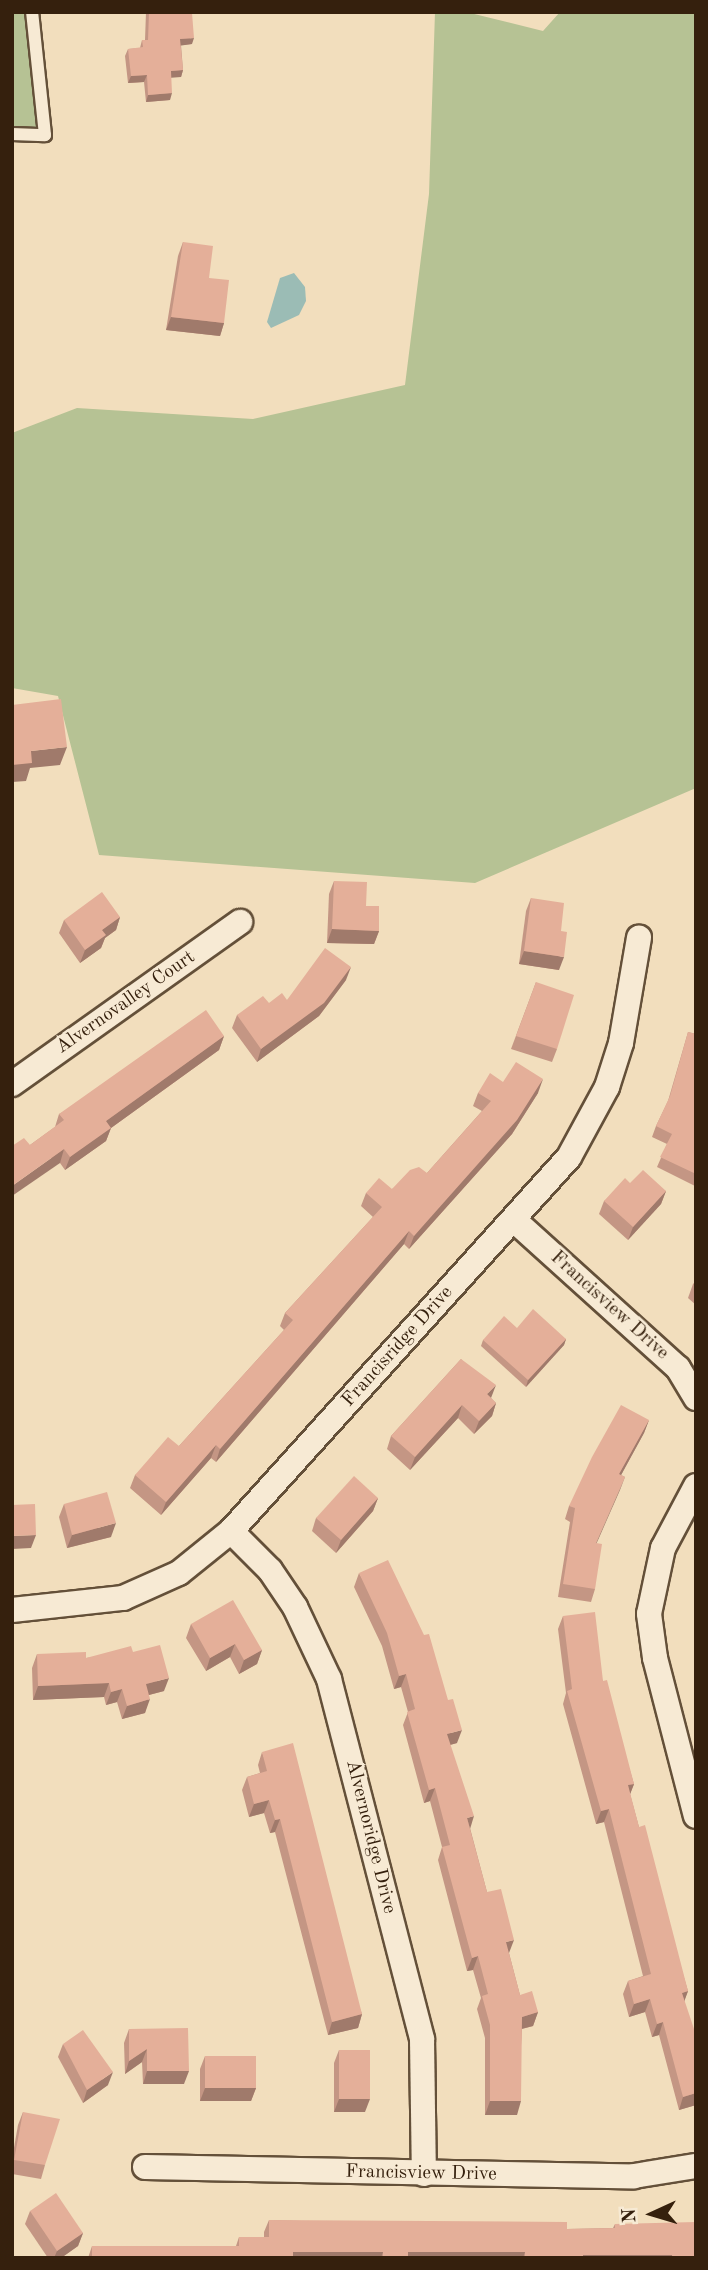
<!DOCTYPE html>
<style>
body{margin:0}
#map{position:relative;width:708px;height:2270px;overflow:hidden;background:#f2debd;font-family:"Old Standard TT",serif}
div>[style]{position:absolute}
.green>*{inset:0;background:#b6c294}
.water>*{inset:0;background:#9bbcb5}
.roads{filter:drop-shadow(2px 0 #645039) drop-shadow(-2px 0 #645039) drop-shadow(0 2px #645039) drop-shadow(0 -2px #645039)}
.service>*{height:12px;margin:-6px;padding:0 6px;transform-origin:6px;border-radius:6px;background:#f7ead4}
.minor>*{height:24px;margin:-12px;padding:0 12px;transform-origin:12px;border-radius:12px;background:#f7ead4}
.wall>*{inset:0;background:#c49684}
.shaded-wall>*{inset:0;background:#a07a6b}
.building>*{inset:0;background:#e4af99}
span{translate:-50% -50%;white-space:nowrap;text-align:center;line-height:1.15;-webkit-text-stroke:5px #f7ead4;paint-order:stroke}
.street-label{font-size:19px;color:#35200d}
.frame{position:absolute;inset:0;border:14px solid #35200d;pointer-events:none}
.north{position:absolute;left:617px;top:2179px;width:70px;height:70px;-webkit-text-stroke:5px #f7ead4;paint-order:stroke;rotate:266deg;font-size:19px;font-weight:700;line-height:28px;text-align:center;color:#35200d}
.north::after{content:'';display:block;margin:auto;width:24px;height:32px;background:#35200d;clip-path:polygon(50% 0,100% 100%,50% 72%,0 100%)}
</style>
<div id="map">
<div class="green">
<div style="clip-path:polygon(12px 12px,32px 12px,45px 135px,12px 134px)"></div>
<div style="clip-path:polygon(435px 12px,466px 12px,543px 31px,560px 12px,696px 12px,696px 788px,475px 883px,99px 855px,58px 696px,12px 688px,12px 433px,77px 408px,253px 419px,405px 385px,429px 194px)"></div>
</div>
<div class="water">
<div style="clip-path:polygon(294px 273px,305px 287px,306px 301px,299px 315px,271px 328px,267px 322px,280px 278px)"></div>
</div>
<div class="roads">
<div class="service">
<div style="left:12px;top:134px;width:33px;rotate:2deg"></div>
<div style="left:45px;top:135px;width:124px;rotate:-96deg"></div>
</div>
<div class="minor">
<div style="left:12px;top:1084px;width:280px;rotate:-35.4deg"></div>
<div style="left:514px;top:1220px;width:221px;rotate:42.1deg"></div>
<div style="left:678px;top:1368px;width:35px;rotate:59deg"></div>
<div style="left:696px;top:1486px;width:70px;rotate:118deg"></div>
<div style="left:663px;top:1548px;width:67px;rotate:102deg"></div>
<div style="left:649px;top:1614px;width:44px;rotate:82.2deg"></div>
<div style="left:655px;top:1658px;width:163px;rotate:75.5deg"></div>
<div style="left:231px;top:1531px;width:55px;rotate:45deg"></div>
<div style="left:270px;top:1570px;width:45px;rotate:56deg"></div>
<div style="left:295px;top:1607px;width:80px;rotate:64.7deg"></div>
<div style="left:329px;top:1679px;width:372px;rotate:75.5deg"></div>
<div style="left:422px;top:2039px;width:135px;rotate:89.2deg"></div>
<div style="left:12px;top:1610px;width:112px;rotate:-6.2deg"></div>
<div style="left:123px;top:1598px;width:61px;rotate:-24.1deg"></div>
<div style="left:179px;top:1573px;width:67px;rotate:-38.9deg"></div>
<div style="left:231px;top:1531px;width:504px;rotate:-47.89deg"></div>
<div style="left:569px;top:1157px;width:80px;rotate:-61.5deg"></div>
<div style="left:607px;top:1087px;width:46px;rotate:-72.3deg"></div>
<div style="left:621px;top:1043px;width:107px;rotate:-80.3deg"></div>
<div style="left:145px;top:2167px;width:489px;rotate:1.1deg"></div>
<div style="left:634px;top:2176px;width:63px;rotate:-9.2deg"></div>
</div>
</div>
<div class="wall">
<div style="clip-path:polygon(146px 12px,179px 12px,192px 44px,181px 45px,183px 70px,181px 77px,171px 77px,170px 100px,146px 102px,144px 82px,128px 83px,125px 56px,128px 49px,140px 48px,142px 40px,145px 40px)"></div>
<div style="clip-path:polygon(183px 242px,209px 278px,224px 323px,220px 336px,166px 330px,178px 256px)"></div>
<div style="clip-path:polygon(334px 881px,366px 906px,379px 931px,374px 944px,327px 943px,329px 894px)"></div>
<div style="clip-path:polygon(531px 898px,561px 931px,559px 970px,519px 964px,526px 911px)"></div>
<div style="clip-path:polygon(120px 917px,116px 930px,105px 938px,101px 948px,80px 963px,59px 933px,64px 920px)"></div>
<div style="clip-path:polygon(346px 980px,319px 1016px,257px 1062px,232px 1028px,237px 1015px,269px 1003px,287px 1000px)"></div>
<div style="clip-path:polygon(536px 982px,557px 1049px,552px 1062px,511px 1049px)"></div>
<div style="clip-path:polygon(688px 1032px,696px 1034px,695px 1186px,657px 1167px,667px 1144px,652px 1137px,656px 1126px,668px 1101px)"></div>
<div style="clip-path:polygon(224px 1036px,219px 1050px,111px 1128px,106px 1141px,65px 1170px,60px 1163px,30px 1145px,55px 1127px,59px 1114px)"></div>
<div style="clip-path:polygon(503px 1082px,538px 1093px,512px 1134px,409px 1249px,404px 1244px,216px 1462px,211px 1458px,161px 1515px,130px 1488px,135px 1475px,179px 1446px,284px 1330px,280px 1326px,285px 1313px,373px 1217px,361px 1206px,366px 1193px,392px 1189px,427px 1173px,482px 1111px,473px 1106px,478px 1093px)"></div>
<div style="clip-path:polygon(630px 1183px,666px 1191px,661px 1204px,628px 1240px,599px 1214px,604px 1201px)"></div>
<div style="clip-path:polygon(696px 1281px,696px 1305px,688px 1298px,693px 1284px)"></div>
<div style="clip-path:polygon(517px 1328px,566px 1339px,564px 1345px,526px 1387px,481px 1346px,483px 1340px)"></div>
<div style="clip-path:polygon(461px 1359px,491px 1398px,496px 1403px,492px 1416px,474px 1434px,458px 1418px,410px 1470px,387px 1449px,391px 1436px)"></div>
<div style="clip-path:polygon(649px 1420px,644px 1433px,621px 1475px,625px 1477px,596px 1543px,595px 1589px,591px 1602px,558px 1597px,570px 1522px,565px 1519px,569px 1506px)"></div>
<div style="clip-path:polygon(378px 1498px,373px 1511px,336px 1553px,312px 1531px,316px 1518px)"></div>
<div style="clip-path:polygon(64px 1504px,111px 1537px,67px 1548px,59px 1517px)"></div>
<div style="clip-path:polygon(359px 1573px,457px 1743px,450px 1745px,470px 1828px,487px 1892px,509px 1953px,520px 1995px,538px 2012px,533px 2026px,522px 2029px,517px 2115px,485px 2115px,485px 2038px,477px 2009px,481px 1998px,473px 1970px,467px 1971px,438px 1860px,442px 1847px,430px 1801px,424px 1803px,403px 1725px,408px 1712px,401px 1687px,394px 1689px,382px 1646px,354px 1587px)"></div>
<div style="clip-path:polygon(563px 1616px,603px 1681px,634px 1784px,630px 1794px,639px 1827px,688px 1991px,684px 2001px,696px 2105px,679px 2110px,659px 2035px,652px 2037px,645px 2012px,629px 2017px,623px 1994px,628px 1981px,643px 1976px,604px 1822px,596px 1824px,563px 1704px,566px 1693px,558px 1629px)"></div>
<div style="clip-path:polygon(191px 1624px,262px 1650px,257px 1664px,239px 1674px,230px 1657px,206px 1671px,186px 1638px)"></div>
<div style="clip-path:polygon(133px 1652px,164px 1691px,149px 1695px,145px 1713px,122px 1719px,117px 1702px,106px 1705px,104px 1697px,33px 1700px,32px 1668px,37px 1654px,86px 1658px)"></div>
<div style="clip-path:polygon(262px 1752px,362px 2014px,358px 2028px,328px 2035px,275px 1832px,270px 1833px,264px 1813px,249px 1817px,242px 1790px,247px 1777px,260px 1773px,258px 1765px)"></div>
<div style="clip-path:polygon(129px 2029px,184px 2084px,143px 2084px,142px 2062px,125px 2074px,124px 2043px)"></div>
<div style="clip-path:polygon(63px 2044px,108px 2085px,83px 2103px,58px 2057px)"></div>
<div style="clip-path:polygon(339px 2050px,365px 2112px,334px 2112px,334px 2063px)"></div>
<div style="clip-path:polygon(205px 2056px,256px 2088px,251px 2101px,200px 2101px,200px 2069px)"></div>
<div style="clip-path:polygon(23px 2112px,45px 2165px,41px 2179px,12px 2174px,12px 2159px,18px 2125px)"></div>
<div style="clip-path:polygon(30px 2211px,83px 2233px,78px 2246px,61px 2258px,48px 2258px,25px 2224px)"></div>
<div style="clip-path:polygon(269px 2220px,567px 2229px,613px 2228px,615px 2224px,696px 2258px,88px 2258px,92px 2246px,236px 2246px,239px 2237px,264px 2237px,264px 2232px)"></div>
</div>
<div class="shaded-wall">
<div style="clip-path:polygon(194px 38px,192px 44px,178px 46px,180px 39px)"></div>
<div style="clip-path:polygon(183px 70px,181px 77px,168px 78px,171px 71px)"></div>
<div style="clip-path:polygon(147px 75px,144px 82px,128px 83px,131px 76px)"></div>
<div style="clip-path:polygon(172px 93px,170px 100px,146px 102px,148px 95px)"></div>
<div style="clip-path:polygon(171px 317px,224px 323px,220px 336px,166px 330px)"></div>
<div style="clip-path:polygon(67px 747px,60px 765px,30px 768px,26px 781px,12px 782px,12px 765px,31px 751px)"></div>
<div style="clip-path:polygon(120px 917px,116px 930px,105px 938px,101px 948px,80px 963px,85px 950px,102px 930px)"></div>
<div style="clip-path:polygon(332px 929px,379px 931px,374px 944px,327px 943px)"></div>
<div style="clip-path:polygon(524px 951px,564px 957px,559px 970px,519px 964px)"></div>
<div style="clip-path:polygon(351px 967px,346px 980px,319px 1016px,257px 1062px,261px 1049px)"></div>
<div style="clip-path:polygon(224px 1036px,219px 1050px,111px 1128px,106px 1141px,65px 1170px,70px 1157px,106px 1121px)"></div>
<div style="clip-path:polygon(543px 1079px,538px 1093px,512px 1134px,409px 1249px,414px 1236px)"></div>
<div style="clip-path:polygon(64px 1149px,60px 1163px,12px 1196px,12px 1186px)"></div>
<div style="clip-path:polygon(666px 1191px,661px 1204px,628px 1240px,633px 1227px)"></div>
<div style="clip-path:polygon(409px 1231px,404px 1244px,216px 1462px,220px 1449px)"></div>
<div style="clip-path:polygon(566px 1339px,564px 1345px,526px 1387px,528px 1380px)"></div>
<div style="clip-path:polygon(496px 1385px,491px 1398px,487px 1394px)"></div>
<div style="clip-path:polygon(496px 1403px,492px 1416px,474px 1434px,479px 1421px)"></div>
<div style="clip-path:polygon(462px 1405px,458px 1418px,410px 1470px,415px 1457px)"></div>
<div style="clip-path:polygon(649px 1420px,644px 1433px,614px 1488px,619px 1474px)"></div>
<div style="clip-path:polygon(216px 1445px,211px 1458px,161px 1515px,166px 1502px)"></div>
<div style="clip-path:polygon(625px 1477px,620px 1490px,591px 1556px,596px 1543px)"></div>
<div style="clip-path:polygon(378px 1498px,373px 1511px,336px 1553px,341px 1540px)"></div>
<div style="clip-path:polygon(116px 1523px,111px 1537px,67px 1548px,72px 1535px)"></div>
<div style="clip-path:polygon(36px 1535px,31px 1548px,12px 1549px,12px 1536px)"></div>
<div style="clip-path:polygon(235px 1644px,230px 1657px,206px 1671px,210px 1658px)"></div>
<div style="clip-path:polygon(262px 1650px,257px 1664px,239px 1674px,244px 1660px)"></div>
<div style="clip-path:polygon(406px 1674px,401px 1687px,394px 1689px,399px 1676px)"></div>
<div style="clip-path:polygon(169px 1678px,164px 1691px,141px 1697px,146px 1684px)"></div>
<div style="clip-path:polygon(109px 1683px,104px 1697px,33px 1700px,38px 1686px)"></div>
<div style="clip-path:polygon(122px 1689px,117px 1702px,106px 1705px,111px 1692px)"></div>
<div style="clip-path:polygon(150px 1699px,145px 1713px,122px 1719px,127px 1706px)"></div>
<div style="clip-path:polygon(462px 1730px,457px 1743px,442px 1747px,447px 1734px)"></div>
<div style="clip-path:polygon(634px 1784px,629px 1797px,628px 1785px)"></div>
<div style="clip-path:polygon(435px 1788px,430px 1801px,424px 1803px,429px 1790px)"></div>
<div style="clip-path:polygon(269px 1800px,264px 1813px,249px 1817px,254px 1804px)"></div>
<div style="clip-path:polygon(609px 1809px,604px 1822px,596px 1824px,601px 1811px)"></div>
<div style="clip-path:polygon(474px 1816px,470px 1829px,467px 1818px)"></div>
<div style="clip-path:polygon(280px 1819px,275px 1832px,270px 1833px,275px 1820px)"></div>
<div style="clip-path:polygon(514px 1940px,509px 1953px,501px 1955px,506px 1942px)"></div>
<div style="clip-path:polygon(478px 1956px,473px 1970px,467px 1971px,472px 1958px)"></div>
<div style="clip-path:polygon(688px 1991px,683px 2005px,682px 1993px)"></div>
<div style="clip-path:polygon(650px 1999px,645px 2012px,629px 2017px,634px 2004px)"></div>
<div style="clip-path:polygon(538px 2012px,533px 2026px,517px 2030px,522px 2017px)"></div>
<div style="clip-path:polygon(362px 2014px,358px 2028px,328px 2035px,332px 2022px)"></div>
<div style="clip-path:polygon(663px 2022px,659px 2035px,652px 2037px,657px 2024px)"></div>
<div style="clip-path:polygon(147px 2049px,142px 2062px,125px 2074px,129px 2061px)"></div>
<div style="clip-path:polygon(147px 2071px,189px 2071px,184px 2084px,143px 2084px)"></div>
<div style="clip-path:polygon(113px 2072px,108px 2085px,83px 2103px,87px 2090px)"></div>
<div style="clip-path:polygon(205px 2088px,256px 2088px,251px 2101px,200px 2101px)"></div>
<div style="clip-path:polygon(696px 2093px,696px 2105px,679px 2110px,683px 2097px)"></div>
<div style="clip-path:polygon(339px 2099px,370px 2099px,365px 2112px,334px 2112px)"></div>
<div style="clip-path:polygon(490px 2101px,521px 2101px,517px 2115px,485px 2115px)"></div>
<div style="clip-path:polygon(83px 2233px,78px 2246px,61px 2258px,54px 2258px,57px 2251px)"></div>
<div style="clip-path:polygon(293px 2252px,383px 2252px,381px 2258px,291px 2258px)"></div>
<div style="clip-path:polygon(408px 2252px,525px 2252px,523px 2258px,406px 2258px)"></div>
<div style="clip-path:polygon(583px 2255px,672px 2255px,672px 2258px,582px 2258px)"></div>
</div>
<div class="building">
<div style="clip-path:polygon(149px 12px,179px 12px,179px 14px,192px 13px,194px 38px,180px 39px,183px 70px,171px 71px,172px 93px,148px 95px,147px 75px,131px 76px,128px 49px,143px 47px,142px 40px,148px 40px)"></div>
<div style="clip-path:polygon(183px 242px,213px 246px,209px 278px,229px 280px,224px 323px,171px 317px)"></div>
<div style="clip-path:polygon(61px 699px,67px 747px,31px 751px,32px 763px,12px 765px,12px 705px)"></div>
<div style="clip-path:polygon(334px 881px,367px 882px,366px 906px,379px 906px,379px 931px,332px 929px)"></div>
<div style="clip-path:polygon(102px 892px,120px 917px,102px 930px,106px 935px,85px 950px,64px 920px)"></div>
<div style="clip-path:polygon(531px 898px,564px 903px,561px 931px,567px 932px,564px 957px,524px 951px)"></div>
<div style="clip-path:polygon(325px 948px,351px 967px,324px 1003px,261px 1049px,237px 1015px,263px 996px,269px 1003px,282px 993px,287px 1000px)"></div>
<div style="clip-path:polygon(536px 982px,574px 995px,557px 1049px,516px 1036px)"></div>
<div style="clip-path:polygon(206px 1010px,224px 1036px,106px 1121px,111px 1128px,70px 1157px,64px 1149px,12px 1186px,12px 1146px,24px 1138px,30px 1145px,64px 1120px,59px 1114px)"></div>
<div style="clip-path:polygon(688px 1032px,696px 1034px,696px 1174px,660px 1157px,672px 1134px,656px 1126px,670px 1096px)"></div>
<div style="clip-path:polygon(516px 1062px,543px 1079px,517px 1120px,414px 1236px,409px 1231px,220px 1449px,216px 1445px,166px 1502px,135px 1475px,168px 1437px,179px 1446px,293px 1320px,285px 1313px,382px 1207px,366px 1193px,379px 1178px,392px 1189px,410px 1170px,419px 1167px,427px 1173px,491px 1101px,478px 1093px,490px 1073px,503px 1082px)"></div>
<div style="clip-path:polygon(643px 1170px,666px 1191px,633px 1227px,604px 1201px,625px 1178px,630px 1183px)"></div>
<div style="clip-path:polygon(533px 1309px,566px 1339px,528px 1380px,483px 1340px,504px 1316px,517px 1328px)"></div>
<div style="clip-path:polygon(461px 1359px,496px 1385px,487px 1394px,496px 1403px,479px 1421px,462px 1405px,415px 1457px,391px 1436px)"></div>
<div style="clip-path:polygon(621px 1405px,649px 1420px,619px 1474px,625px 1477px,596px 1543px,602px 1544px,595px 1589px,563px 1584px,575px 1508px,569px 1506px,592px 1457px)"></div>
<div style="clip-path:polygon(354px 1476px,378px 1498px,341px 1540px,316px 1518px)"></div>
<div style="clip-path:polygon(107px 1492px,116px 1523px,72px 1535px,64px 1504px)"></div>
<div style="clip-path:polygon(35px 1504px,36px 1535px,12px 1536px,12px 1505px)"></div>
<div style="clip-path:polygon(388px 1560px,424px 1635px,429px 1634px,448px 1700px,453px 1699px,462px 1730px,447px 1734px,474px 1816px,467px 1818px,487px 1892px,501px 1889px,514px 1940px,506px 1942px,520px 1995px,532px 1991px,538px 2012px,522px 2017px,521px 2101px,490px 2101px,490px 2025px,482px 1996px,488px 1994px,478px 1956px,472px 1958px,442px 1847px,450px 1845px,435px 1788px,429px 1790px,407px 1712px,415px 1709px,406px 1674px,399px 1676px,387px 1633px,359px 1573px)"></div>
<div style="clip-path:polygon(233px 1600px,262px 1650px,244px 1660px,235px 1644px,210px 1658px,191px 1624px)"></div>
<div style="clip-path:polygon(595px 1612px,603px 1681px,607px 1680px,634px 1784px,628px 1785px,639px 1827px,645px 1825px,688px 1991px,682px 1993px,696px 2035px,696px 2093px,683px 2097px,663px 2022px,657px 2024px,650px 1999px,634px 2004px,628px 1981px,651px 1974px,609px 1809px,601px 1811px,567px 1691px,572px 1689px,563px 1616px)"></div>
<div style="clip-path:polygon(160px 1645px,169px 1678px,146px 1684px,150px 1699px,127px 1706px,122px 1689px,111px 1692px,109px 1683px,38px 1686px,37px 1654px,86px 1652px,86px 1658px,131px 1646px,133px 1652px)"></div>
<div style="clip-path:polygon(293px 1743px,362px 2014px,332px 2022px,280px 1819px,275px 1820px,269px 1800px,254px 1804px,247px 1777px,267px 1771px,262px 1752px)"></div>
<div style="clip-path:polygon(188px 2028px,189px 2071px,147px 2071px,147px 2049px,129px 2061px,129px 2029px)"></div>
<div style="clip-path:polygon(83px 2030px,113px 2072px,87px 2090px,63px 2044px)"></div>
<div style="clip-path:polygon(339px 2050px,370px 2050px,370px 2099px,339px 2099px)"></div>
<div style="clip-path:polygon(205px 2056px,256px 2056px,256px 2088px,205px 2088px)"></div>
<div style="clip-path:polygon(23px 2112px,60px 2119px,45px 2165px,14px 2160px)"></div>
<div style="clip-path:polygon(56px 2193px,83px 2233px,57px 2251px,30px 2211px)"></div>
<div style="clip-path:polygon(269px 2220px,567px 2222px,567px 2229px,615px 2228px,615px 2224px,696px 2222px,696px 2258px,673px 2258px,672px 2255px,583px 2255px,583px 2258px,525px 2258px,525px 2252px,408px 2252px,408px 2258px,383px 2258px,383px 2252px,293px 2252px,293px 2258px,92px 2258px,92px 2246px,239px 2246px,239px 2237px,269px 2237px)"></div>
</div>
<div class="street-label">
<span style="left:126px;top:1003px;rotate:-35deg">Alvernovalley Court</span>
<span style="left:609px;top:1306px;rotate:42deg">Francisview Drive</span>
<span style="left:398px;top:1347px;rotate:-48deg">Francisridge Drive</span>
<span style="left:370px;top:1837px;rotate:76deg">Alvernoridge Drive</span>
<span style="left:421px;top:2174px;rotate:1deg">Francisview Drive</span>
</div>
<div class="frame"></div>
<div class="north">N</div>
</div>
